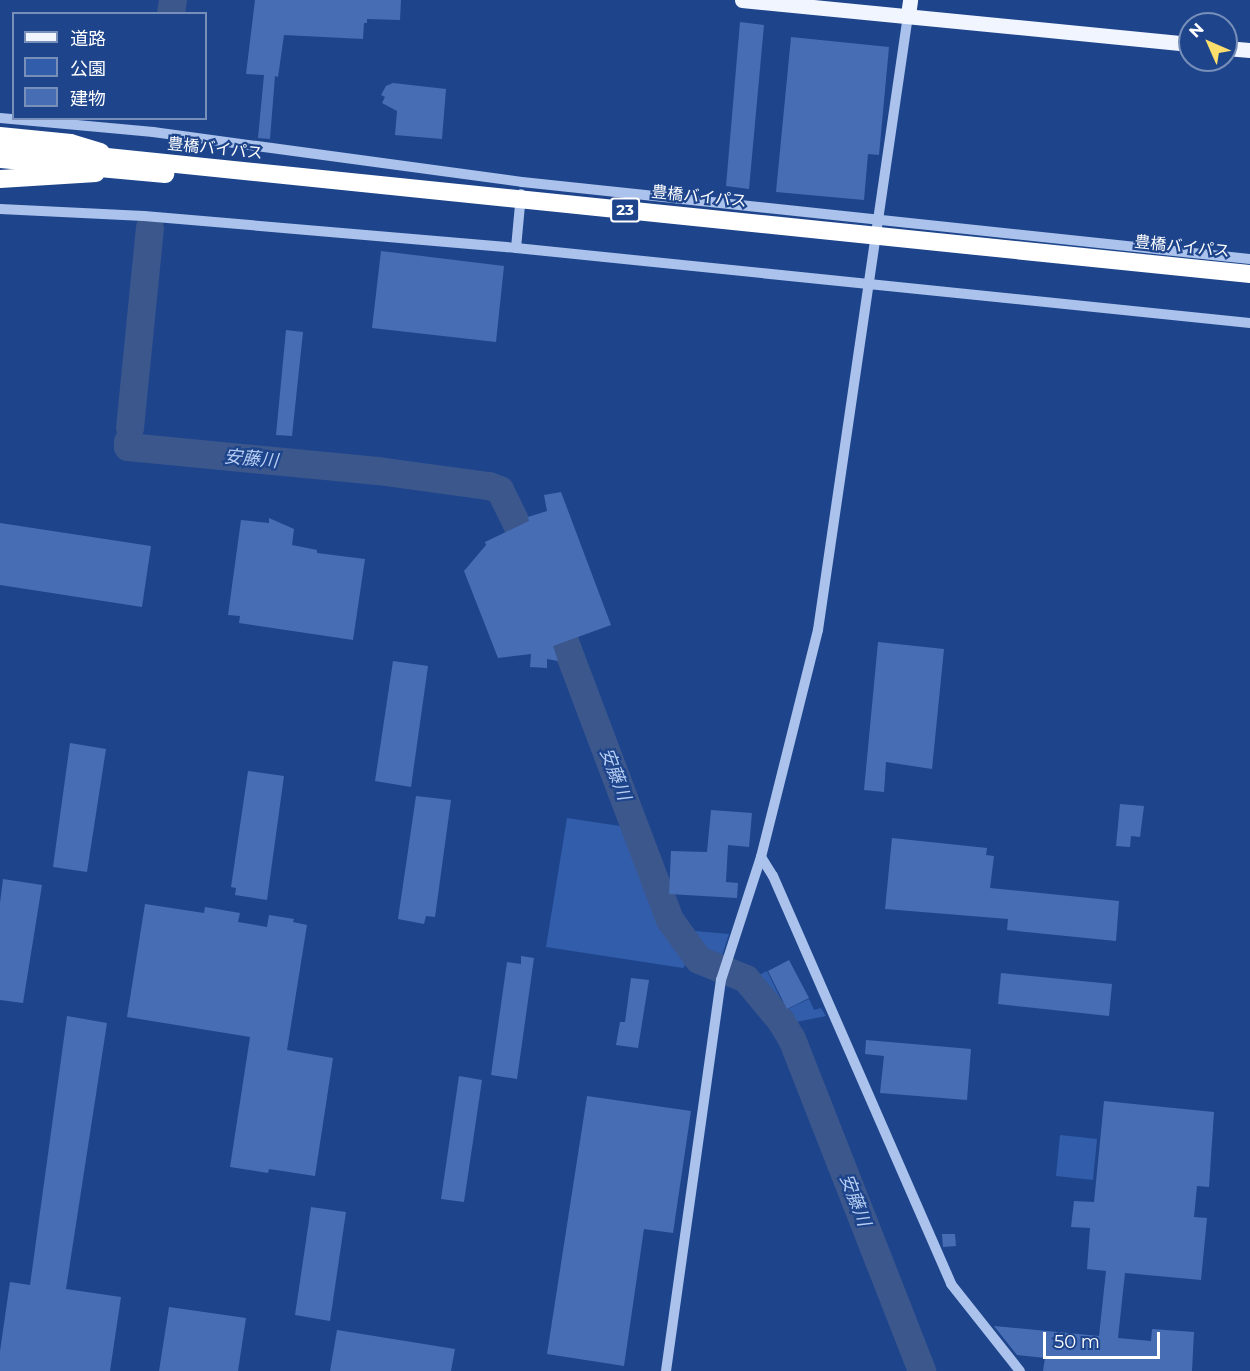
<!DOCTYPE html>
<meta charset="utf-8">
<style>
body{margin:0}
#map{position:relative;width:1250px;height:1371px;overflow:hidden;background:#1e458c;font-family:Montserrat,"Noto Sans JP",sans-serif}
div>[style]{position:absolute}
.green>*{inset:0;background:#325daa}
.river>*{height:28px;margin:-14px;padding:0 14px;transform-origin:14px;border-radius:14px;background:#3c578c}
.building>*{inset:0;background:#476eb4}
.minor>*{height:10px;margin:-5px;padding:0 5px;transform-origin:5px;border-radius:5px;background:#abc3ec}
.major>*{height:15px;margin:-7.5px;padding:0 7.5px;transform-origin:7.5px;border-radius:7.5px;background:#f1f5ff}
.highway>*{height:18px;margin:-9px;padding:0 9px;transform-origin:9px;border-radius:9px;background:#fff}
.highway-bridge>*{height:18px;margin:-9px;padding:0 9px;transform-origin:9px;border-radius:9px;background:#fff}
span{translate:-50% -50%;white-space:nowrap;text-align:center;line-height:1.15;-webkit-text-stroke:4.5px #1e458c;paint-order:stroke}
.shield-label span{padding:2px 4px;background:#1e458c;border:2px solid;border-radius:4px;-webkit-text-stroke-width:0}
.shield-label{font-size:15px;color:#fff;font-weight:700}
.street-label{font-size:16px;color:#fff}
.water-label{font-size:18px;color:#b7cdf3;font-style:italic}
.legend{position:absolute;left:12px;top:12px;width:195px;height:108px;box-sizing:border-box;background:#1e458c;border:2px solid #788fba;margin:0;padding:8px 10px;list-style:none;font-size:18px;color:#fff}
.legend li{display:flex;align-items:center;gap:12px;height:30px}
.legend b{width:30px;border:2px solid #788fba}
.north{position:absolute;left:1178px;top:12px;width:60px;height:60px;box-sizing:border-box;background:#1e458c;border:2px solid #788fba;border-radius:50%;rotate:315deg;font-size:16px;font-weight:700;line-height:24px;text-align:center;color:#fff}
.north::after{content:'';display:block;margin:auto;width:21px;height:27px;background:#fbde6b;clip-path:polygon(50% 0,100% 100%,50% 72%,0 100%)}
.scale{position:absolute;left:1043px;top:1332px;width:117px;height:27px;box-sizing:border-box;border:3px solid #fff;border-top:0;padding-left:8px;font-size:18px;line-height:21px;white-space:nowrap;color:#fff;-webkit-text-stroke:4px #1e458c;paint-order:stroke}
</style>
<div id="map">
<div class="green">
<div style="clip-path:polygon(567px 818px,620px 826px,651px 904px,668px 937px,687px 963px,683px 968px,546px 947px)"></div>
<div style="clip-path:polygon(683px 930px,729px 934px,719px 965px,705px 958px)"></div>
<div style="clip-path:polygon(767px 971px,786px 1010px,809px 999px,814px 1010px,821px 1008px,826px 1016px,791px 1023px,750px 979px)"></div>
<div style="clip-path:polygon(1060px 1135px,1097px 1139px,1093px 1180px,1056px 1176px)"></div>
</div>
<div class="river">
<div style="left:171px;top:14px;width:14px;rotate:-82deg"></div>
<div style="left:130px;top:428px;width:201px;rotate:-84.3deg"></div>
<div style="left:128px;top:442px;width:5px;rotate:90deg"></div>
<div style="left:128px;top:447px;width:251px;rotate:5.5deg"></div>
<div style="left:378px;top:471px;width:112px;rotate:7.7deg"></div>
<div style="left:489px;top:486px;width:12px;rotate:20deg"></div>
<div style="left:500px;top:490px;width:79px;rotate:63.8deg"></div>
<div style="left:551px;top:605px;width:337px;rotate:69.3deg"></div>
<div style="left:670px;top:920px;width:49px;rotate:54.1deg"></div>
<div style="left:699px;top:960px;width:51px;rotate:22deg"></div>
<div style="left:746px;top:979px;width:55px;rotate:50.2deg"></div>
<div style="left:781px;top:1021px;width:21px;rotate:59deg"></div>
<div style="left:792px;top:1039px;width:357px;rotate:68.6deg"></div>
</div>
<div class="building">
<div style="clip-path:polygon(255px 0,401px 0,400px 20px,367px 19px,367px 23px,364px 23px,363px 39px,284px 35px,278px 77px,275px 76px,270px 139px,258px 138px,264px 75px,246px 74px)"></div>
<div style="clip-path:polygon(740px 22px,764px 25px,749px 189px,726px 186px)"></div>
<div style="clip-path:polygon(791px 37px,889px 47px,879px 155px,868px 154px,864px 200px,776px 192px)"></div>
<div style="clip-path:polygon(393px 83px,446px 89px,442px 139px,395px 135px,397px 111px,382px 103px,385px 97px,381px 95px,386px 86px)"></div>
<div style="clip-path:polygon(381px 251px,504px 266px,496px 342px,372px 328px)"></div>
<div style="clip-path:polygon(286px 330px,303px 332px,292px 436px,276px 435px)"></div>
<div style="clip-path:polygon(561px 492px,611px 625px,553px 646px,558px 661px,547px 659px,547px 668px,530px 667px,531px 654px,498px 658px,464px 571px,486px 545px,485px 542px,529px 521px,528px 517px,547px 511px,544px 495px)"></div>
<div style="clip-path:polygon(269px 518px,294px 529px,292px 545px,317px 550px,317px 553px,365px 559px,353px 640px,239px 623px,240px 616px,228px 615px,241px 520px,269px 523px)"></div>
<div style="clip-path:polygon(0 523px,151px 546px,142px 607px,0 585px)"></div>
<div style="clip-path:polygon(878px 642px,944px 649px,932px 769px,886px 762px,884px 792px,864px 790px)"></div>
<div style="clip-path:polygon(393px 661px,428px 666px,411px 787px,375px 781px)"></div>
<div style="clip-path:polygon(70px 743px,106px 749px,87px 872px,53px 867px)"></div>
<div style="clip-path:polygon(248px 771px,284px 776px,267px 900px,235px 895px,236px 888px,231px 887px)"></div>
<div style="clip-path:polygon(416px 796px,451px 800px,435px 917px,426px 916px,424px 924px,398px 919px)"></div>
<div style="clip-path:polygon(1120px 804px,1144px 806px,1140px 837px,1131px 836px,1130px 847px,1116px 846px)"></div>
<div style="clip-path:polygon(711px 810px,752px 813px,749px 847px,728px 845px,726px 882px,738px 883px,737px 898px,669px 894px,671px 851px,707px 852px)"></div>
<div style="clip-path:polygon(892px 838px,987px 848px,986px 855px,994px 856px,990px 888px,1119px 901px,1116px 941px,1007px 930px,1008px 919px,885px 909px)"></div>
<div style="clip-path:polygon(3px 879px,42px 885px,23px 1003px,0 1000px,0 903px)"></div>
<div style="clip-path:polygon(145px 904px,204px 913px,205px 907px,240px 913px,238px 922px,267px 927px,269px 915px,294px 919px,293px 922px,307px 925px,287px 1050px,333px 1058px,315px 1176px,269px 1169px,268px 1173px,230px 1167px,250px 1037px,127px 1017px)"></div>
<div style="clip-path:polygon(521px 956px,534px 958px,517px 1079px,491px 1075px,507px 962px,521px 964px)"></div>
<div style="clip-path:polygon(789px 960px,809px 998px,787px 1009px,768px 971px)"></div>
<div style="clip-path:polygon(1001px 973px,1112px 984px,1109px 1016px,998px 1004px)"></div>
<div style="clip-path:polygon(631px 978px,649px 980px,638px 1048px,616px 1045px,620px 1022px,625px 1022px)"></div>
<div style="clip-path:polygon(67px 1016px,107px 1023px,66px 1289px,121px 1297px,110px 1371px,0 1371px,0 1351px,10px 1282px,30px 1285px)"></div>
<div style="clip-path:polygon(866px 1040px,971px 1049px,967px 1100px,880px 1093px,884px 1056px,865px 1054px)"></div>
<div style="clip-path:polygon(459px 1076px,482px 1080px,464px 1202px,441px 1199px)"></div>
<div style="clip-path:polygon(587px 1096px,691px 1111px,673px 1233px,644px 1229px,624px 1366px,547px 1354px)"></div>
<div style="clip-path:polygon(1104px 1101px,1214px 1112px,1209px 1187px,1197px 1186px,1194px 1217px,1207px 1218px,1201px 1280px,1125px 1273px,1118px 1338px,1151px 1341px,1152px 1329px,1194px 1332px,1192px 1371px,1043px 1371px,1045px 1358px,1017px 1355px,994px 1326px,1099px 1336px,1106px 1271px,1087px 1269px,1090px 1228px,1071px 1227px,1074px 1201px,1094px 1202px)"></div>
<div style="clip-path:polygon(311px 1207px,346px 1212px,330px 1321px,295px 1315px)"></div>
<div style="clip-path:polygon(942px 1234px,955px 1234px,956px 1246px,943px 1247px)"></div>
<div style="clip-path:polygon(169px 1307px,246px 1318px,238px 1371px,159px 1371px)"></div>
<div style="clip-path:polygon(337px 1330px,455px 1349px,451px 1371px,330px 1371px)"></div>
</div>
<div class="minor">
<div style="left:0;top:118px;width:154px;rotate:5.2deg"></div>
<div style="left:153px;top:132px;width:372px;rotate:7.7deg"></div>
<div style="left:522px;top:182px;width:732px;rotate:6.04deg"></div>
<div style="left:0;top:209px;width:144px;rotate:2.8deg"></div>
<div style="left:144px;top:216px;width:373px;rotate:4.9deg"></div>
<div style="left:516px;top:248px;width:738px;rotate:5.83deg"></div>
<div style="left:516px;top:248px;width:54px;rotate:-84.7deg"></div>
<div style="left:761px;top:857px;width:22px;rotate:58deg"></div>
<div style="left:773px;top:876px;width:445px;rotate:66.4deg"></div>
<div style="left:951px;top:1284px;width:111px;rotate:51.6deg"></div>
<div style="left:666px;top:1371px;width:395px;rotate:-82deg"></div>
<div style="left:721px;top:980px;width:129px;rotate:-72deg"></div>
<div style="left:761px;top:857px;width:234px;rotate:-75.9deg"></div>
<div style="left:818px;top:630px;width:622px;rotate:-81.67deg"></div>
</div>
<div class="major">
<div style="left:742px;top:0;width:450px;rotate:5.6deg"></div>
<div style="left:908px;top:15px;width:15px;rotate:-82deg"></div>
<div style="left:1226px;top:48px;width:24px;rotate:5deg"></div>
</div>
<div class="highway">
<div style="left:0;top:136px;width:71px;rotate:5.6deg"></div>
<div style="left:71px;top:143px;width:31px;rotate:17deg"></div>
<div style="left:0;top:179px;width:96px;rotate:-3.6deg"></div>
</div>
<div class="highway-bridge">
<div style="left:0;top:146px;width:1257px;rotate:5.85deg"></div>
<div style="left:0;top:159px;width:166px;rotate:5.2deg"></div>
</div>
<div class="shield-label">
<span style="left:625px;top:210px">23</span>
</div>
<div class="street-label">
<span style="left:215px;top:149px;rotate:6deg">豊橋バイパス</span>
<span style="left:699px;top:197px;rotate:6deg">豊橋バイパス</span>
<span style="left:1182px;top:247px;rotate:6deg">豊橋バイパス</span>
</div>
<div class="water-label">
<span style="left:251px;top:459px;rotate:5deg">安藤川</span>
<span style="left:615px;top:774px;rotate:69deg">安藤川</span>
<span style="left:855px;top:1200px;rotate:69deg">安藤川</span>
</div>
<ul class="legend">
<li><b style="height:8px;background:#f1f5ff"></b>道路</li>
<li><b style="height:16px;background:#325daa"></b>公園</li>
<li><b style="height:16px;background:#476eb4"></b>建物</li>
</ul>
<div class="north">N</div>
<div class="scale">50 m</div>
</div>
